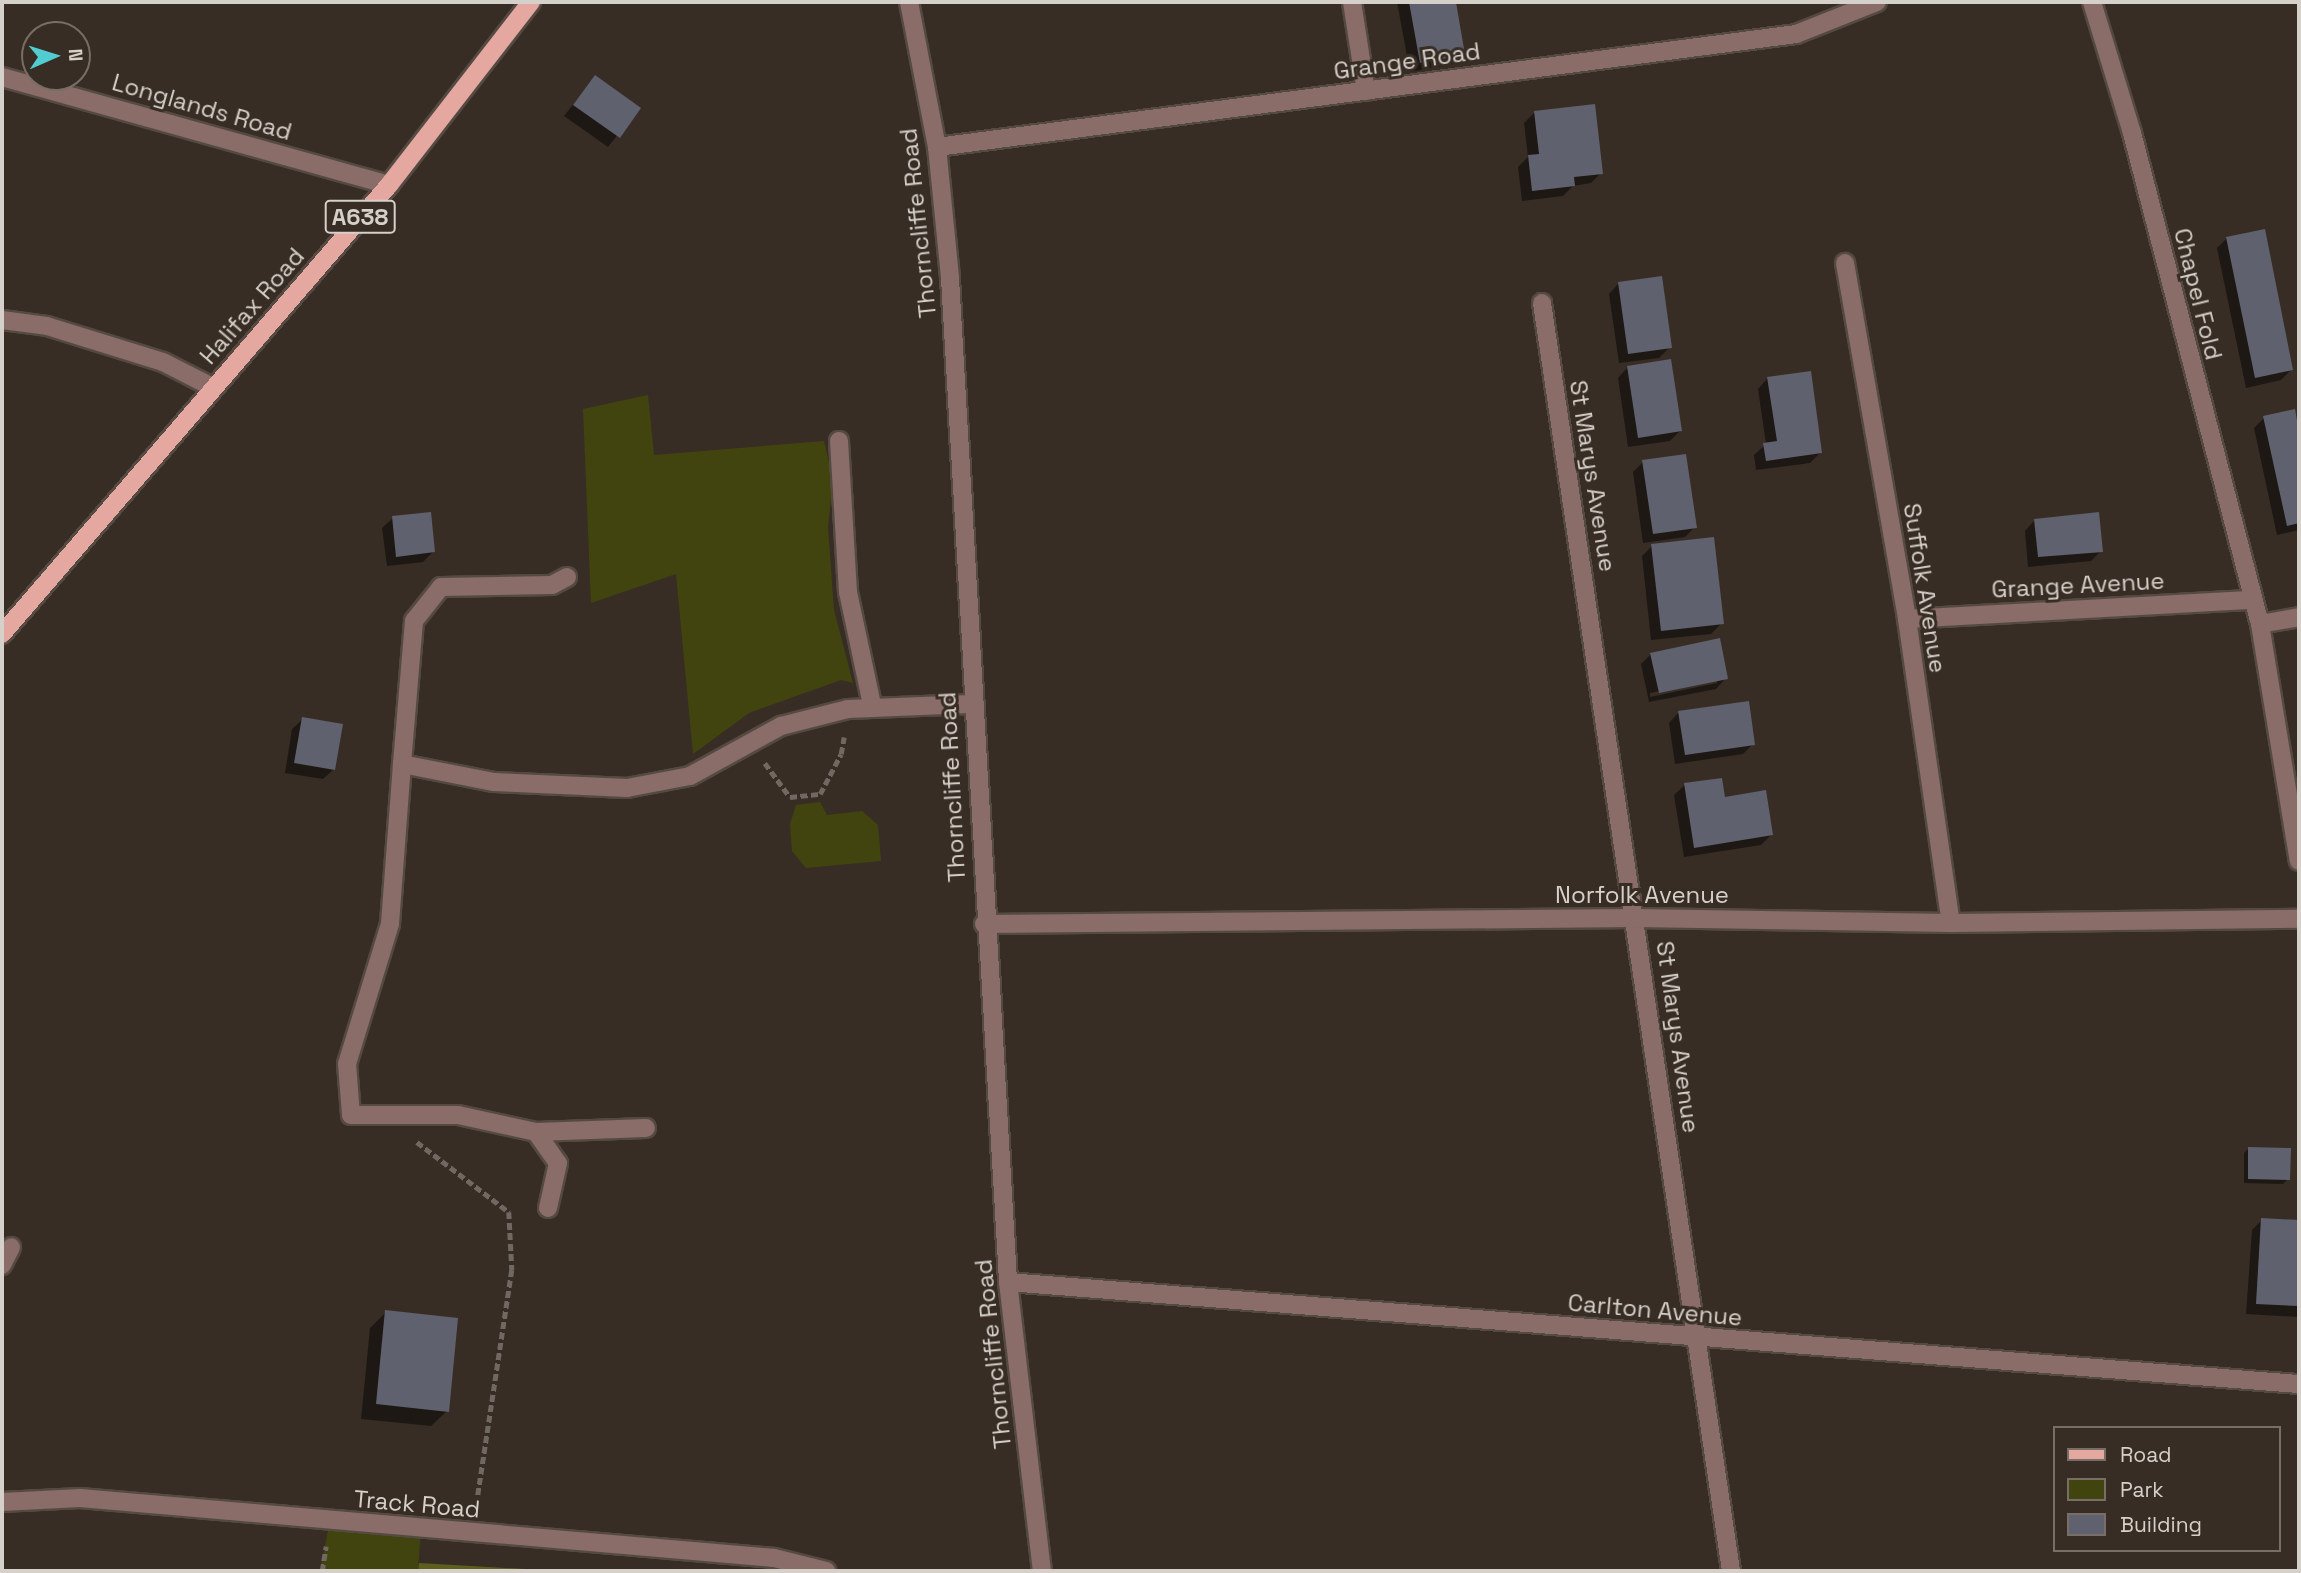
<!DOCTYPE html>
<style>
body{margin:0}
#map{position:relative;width:2301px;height:1573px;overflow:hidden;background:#372d24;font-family:"Space Grotesk",sans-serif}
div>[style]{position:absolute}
.green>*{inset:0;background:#42440f}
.forest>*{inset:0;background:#5c5f1e}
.shadow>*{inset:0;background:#0007}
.building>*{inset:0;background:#60616f}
.path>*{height:4.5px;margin-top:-2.25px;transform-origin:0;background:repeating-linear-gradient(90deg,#716861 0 7px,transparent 0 10.5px)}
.roads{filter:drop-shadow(2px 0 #544a42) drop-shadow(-2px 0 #544a42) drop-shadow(0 2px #544a42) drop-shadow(0 -2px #544a42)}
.minor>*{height:18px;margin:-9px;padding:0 9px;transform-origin:9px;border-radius:9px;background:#8a6c69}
.major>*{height:18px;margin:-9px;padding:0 9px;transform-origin:9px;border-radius:9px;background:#e5a8a1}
span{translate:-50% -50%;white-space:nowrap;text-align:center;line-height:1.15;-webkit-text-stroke:6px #372d24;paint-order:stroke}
.shield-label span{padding:2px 5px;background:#372d24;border:2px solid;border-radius:5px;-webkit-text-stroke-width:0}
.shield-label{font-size:23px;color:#d6d0ca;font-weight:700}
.street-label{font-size:24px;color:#d6d0ca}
.frame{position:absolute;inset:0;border:4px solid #d6d0ca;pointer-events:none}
.legend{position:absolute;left:2053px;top:1426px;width:228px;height:126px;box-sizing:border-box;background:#372d24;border:2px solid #776e66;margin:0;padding:9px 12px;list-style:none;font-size:21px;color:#d6d0ca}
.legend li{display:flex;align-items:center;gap:14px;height:35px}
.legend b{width:35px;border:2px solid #776e66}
.north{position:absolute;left:21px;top:21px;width:70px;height:70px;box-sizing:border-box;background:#372d24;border:2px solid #776e66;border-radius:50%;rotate:87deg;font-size:19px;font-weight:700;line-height:28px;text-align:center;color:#d6d0ca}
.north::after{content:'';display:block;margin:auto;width:24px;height:32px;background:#51ccd1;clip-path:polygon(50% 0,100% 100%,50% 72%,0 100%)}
</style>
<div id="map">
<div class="green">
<div style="clip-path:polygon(648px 395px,654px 455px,824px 441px,833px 479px,828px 527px,834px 610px,853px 683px,841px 680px,749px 713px,693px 754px,676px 574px,591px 603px,583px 409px)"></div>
<div style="clip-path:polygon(820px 802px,827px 815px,862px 811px,878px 825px,881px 861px,806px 868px,792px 851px,790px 824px,796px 805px)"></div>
<div style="clip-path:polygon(330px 1521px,421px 1528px,418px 1571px,320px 1571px)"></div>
</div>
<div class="forest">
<div style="clip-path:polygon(419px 1563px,561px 1571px,418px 1571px)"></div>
</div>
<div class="shadow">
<div style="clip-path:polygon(1397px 2px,1454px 2px,1463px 54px,1453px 64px,1410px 72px)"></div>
<div style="clip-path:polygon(595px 77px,639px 108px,608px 147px,564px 116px)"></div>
<div style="clip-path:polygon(1534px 113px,1601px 173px,1591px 183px,1573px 186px,1563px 196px,1522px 201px,1518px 167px,1528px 157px,1524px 123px)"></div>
<div style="clip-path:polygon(2227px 238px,2291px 370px,2281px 380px,2246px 388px,2217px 248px)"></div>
<div style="clip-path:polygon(1619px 283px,1670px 347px,1659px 358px,1619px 363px,1609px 294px)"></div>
<div style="clip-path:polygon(1628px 367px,1680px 431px,1670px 441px,1628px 447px,1618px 378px)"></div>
<div style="clip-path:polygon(1768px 378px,1821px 452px,1810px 463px,1756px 470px,1754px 455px,1766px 444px,1758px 389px)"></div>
<div style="clip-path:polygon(2293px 411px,2299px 441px,2299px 530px,2277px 535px,2254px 428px,2264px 418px)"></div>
<div style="clip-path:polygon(1643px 462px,1695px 527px,1685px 537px,1643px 543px,1633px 472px)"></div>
<div style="clip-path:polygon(393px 518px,434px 551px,423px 562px,387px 566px,382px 528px)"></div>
<div style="clip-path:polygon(2035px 520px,2101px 551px,2091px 561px,2028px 567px,2025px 531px)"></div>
<div style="clip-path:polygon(1652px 546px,1722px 623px,1711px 634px,1651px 640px,1642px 556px)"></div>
<div style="clip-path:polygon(evenodd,1651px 654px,1726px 678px,1716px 689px,1649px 702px,1641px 664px,1651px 654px,1717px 679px,1717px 683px,1650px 697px,1650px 693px,1717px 679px)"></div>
<div style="clip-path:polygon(1679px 712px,1753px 744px,1743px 754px,1675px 764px,1669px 723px)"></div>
<div style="clip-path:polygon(303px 719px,334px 769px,323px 779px,285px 773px,292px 729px)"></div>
<div style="clip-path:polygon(1685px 785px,1723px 799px,1771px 835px,1761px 845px,1684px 857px,1674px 795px)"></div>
<div style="clip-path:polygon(2248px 1149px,2288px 1179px,2283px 1184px,2244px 1183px,2244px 1153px)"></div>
<div style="clip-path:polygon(2262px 1220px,2299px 1222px,2299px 1317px,2246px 1314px,2252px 1230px)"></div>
<div style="clip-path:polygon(386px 1312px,447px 1411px,431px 1426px,361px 1419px,370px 1328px)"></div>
</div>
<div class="building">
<div style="clip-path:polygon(1409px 2px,1456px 2px,1465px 55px,1420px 63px)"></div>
<div style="clip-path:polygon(595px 75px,641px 108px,620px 138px,573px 105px)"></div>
<div style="clip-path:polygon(1595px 104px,1603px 174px,1574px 177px,1575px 186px,1532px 191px,1528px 155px,1539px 154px,1534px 111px)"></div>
<div style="clip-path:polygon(2265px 229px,2293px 370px,2255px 378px,2226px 237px)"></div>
<div style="clip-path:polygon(1662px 276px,1672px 348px,1628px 354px,1618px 282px)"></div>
<div style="clip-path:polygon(1671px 359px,1682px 431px,1638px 438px,1627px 366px)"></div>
<div style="clip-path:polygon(1811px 371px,1822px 453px,1766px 461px,1763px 443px,1777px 441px,1767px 377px)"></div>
<div style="clip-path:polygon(2295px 409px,2299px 432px,2299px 523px,2287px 526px,2263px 416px)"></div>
<div style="clip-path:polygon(1686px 454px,1697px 528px,1653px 534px,1642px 460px)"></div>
<div style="clip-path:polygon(431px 512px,435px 552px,396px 557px,392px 516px)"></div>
<div style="clip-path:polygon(2099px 512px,2103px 552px,2038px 557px,2034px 519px)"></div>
<div style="clip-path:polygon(1714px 537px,1724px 624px,1661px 631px,1651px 544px)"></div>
<div style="clip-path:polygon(1720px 638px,1728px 679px,1659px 693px,1650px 653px)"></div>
<div style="clip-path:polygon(1749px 701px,1755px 745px,1685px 755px,1678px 711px)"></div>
<div style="clip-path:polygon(302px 717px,343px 724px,335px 770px,294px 763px)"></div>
<div style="clip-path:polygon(1722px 778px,1725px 797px,1766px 790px,1773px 835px,1694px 848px,1684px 783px)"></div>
<div style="clip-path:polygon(2248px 1147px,2291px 1148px,2290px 1180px,2248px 1179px)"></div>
<div style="clip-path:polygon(2261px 1218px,2299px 1220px,2299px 1306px,2256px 1304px)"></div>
<div style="clip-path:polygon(385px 1310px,458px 1318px,449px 1412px,376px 1404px)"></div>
</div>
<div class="path">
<div style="left:765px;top:763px;width:42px;rotate:53.7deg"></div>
<div style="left:790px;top:797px;width:30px;rotate:-6deg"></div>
<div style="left:820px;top:794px;width:45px;rotate:-62.3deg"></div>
<div style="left:841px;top:754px;width:17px;rotate:-80deg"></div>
<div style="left:417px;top:1142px;width:116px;rotate:37.3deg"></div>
<div style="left:509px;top:1212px;width:58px;rotate:87deg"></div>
<div style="left:512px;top:1270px;width:241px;rotate:98.6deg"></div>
<div style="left:322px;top:1571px;width:25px;rotate:-81deg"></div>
</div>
<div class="roads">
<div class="minor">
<div style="left:909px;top:2px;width:148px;rotate:79.1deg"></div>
<div style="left:937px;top:147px;width:132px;rotate:84.3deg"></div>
<div style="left:950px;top:278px;width:1006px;rotate:86.69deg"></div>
<div style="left:1008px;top:1282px;width:291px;rotate:83.3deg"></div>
<div style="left:1352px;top:2px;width:90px;rotate:81.1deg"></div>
<div style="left:2092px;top:2px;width:137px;rotate:73deg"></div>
<div style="left:2132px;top:133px;width:507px;rotate:75.39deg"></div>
<div style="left:2260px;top:624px;width:240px;rotate:80.7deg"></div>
<div style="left:2px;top:77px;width:402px;rotate:15.6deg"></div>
<div style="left:937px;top:147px;width:866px;rotate:-7.49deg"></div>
<div style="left:1796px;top:34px;width:87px;rotate:-21.6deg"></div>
<div style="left:1845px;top:263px;width:361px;rotate:80.1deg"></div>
<div style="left:1907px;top:619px;width:307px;rotate:81.8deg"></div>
<div style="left:1542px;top:303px;width:1282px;rotate:81.52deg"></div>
<div style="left:2px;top:320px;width:45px;rotate:7.6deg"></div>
<div style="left:47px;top:326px;width:121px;rotate:17.2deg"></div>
<div style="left:163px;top:362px;width:57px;rotate:27deg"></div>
<div style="left:839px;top:441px;width:151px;rotate:86.6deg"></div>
<div style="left:848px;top:592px;width:116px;rotate:78deg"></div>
<div style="left:567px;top:577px;width:17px;rotate:152deg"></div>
<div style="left:552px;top:585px;width:111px;rotate:179deg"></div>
<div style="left:441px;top:587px;width:43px;rotate:128.5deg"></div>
<div style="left:414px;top:621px;width:144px;rotate:94.8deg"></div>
<div style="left:402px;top:764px;width:94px;rotate:11.1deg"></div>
<div style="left:494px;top:782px;width:133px;rotate:2.6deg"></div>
<div style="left:627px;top:788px;width:64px;rotate:-10.8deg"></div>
<div style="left:690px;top:776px;width:104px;rotate:-28.8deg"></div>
<div style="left:781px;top:726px;width:69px;rotate:-14.2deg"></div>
<div style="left:848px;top:709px;width:123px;rotate:-2.3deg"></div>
<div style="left:1907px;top:619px;width:346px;rotate:-3.2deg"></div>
<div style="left:2260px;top:624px;width:40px;rotate:-10deg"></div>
<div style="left:402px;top:764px;width:160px;rotate:94.3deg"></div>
<div style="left:390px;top:924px;width:146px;rotate:107.1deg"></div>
<div style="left:347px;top:1064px;width:51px;rotate:85.5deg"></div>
<div style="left:351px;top:1115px;width:107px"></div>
<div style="left:458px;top:1115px;width:80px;rotate:12.3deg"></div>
<div style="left:536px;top:1132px;width:38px;rotate:55deg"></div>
<div style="left:558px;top:1163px;width:46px;rotate:102.5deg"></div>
<div style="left:984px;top:924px;width:652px;rotate:-0.53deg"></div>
<div style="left:1636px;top:918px;width:315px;rotate:0.9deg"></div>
<div style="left:1951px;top:923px;width:348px;rotate:-0.7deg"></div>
<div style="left:536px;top:1132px;width:110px;rotate:-2.1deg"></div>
<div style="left:2px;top:1265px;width:20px;rotate:-63deg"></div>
<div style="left:1008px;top:1282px;width:1295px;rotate:4.52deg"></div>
<div style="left:2px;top:1502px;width:78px;rotate:-2.9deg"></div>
<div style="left:80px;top:1498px;width:697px;rotate:4.94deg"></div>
<div style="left:774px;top:1558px;width:54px;rotate:14deg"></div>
</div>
<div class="major">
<div style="left:2px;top:634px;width:593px;rotate:-49.24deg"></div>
<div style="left:389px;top:185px;width:232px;rotate:-52.2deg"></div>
</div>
</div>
<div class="shield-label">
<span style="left:360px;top:217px">A638</span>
</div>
<div class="street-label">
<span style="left:1407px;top:61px;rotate:-8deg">Grange Road</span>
<span style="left:202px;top:107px;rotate:16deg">Longlands Road</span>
<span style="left:918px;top:223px;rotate:-96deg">Thorncliffe Road</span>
<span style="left:2198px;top:294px;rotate:76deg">Chapel Fold</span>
<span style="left:252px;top:306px;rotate:-49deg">Halifax Road</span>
<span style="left:1593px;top:476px;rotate:81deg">St Marys Avenue</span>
<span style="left:2078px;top:585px;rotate:-3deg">Grange Avenue</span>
<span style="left:1925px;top:588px;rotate:81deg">Suffolk Avenue</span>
<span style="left:952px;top:787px;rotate:-93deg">Thorncliffe Road</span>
<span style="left:1642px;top:895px">Norfolk Avenue</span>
<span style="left:1678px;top:1037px;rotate:82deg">St Marys Avenue</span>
<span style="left:1655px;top:1310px;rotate:5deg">Carlton Avenue</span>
<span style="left:993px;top:1354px;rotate:-96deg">Thorncliffe Road</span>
<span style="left:417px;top:1504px;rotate:5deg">Track Road</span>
</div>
<div class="frame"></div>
<ul class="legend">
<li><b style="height:9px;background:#e5a8a1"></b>Road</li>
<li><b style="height:19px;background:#42440f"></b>Park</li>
<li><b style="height:19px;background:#60616f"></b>Building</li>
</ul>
<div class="north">N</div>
</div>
